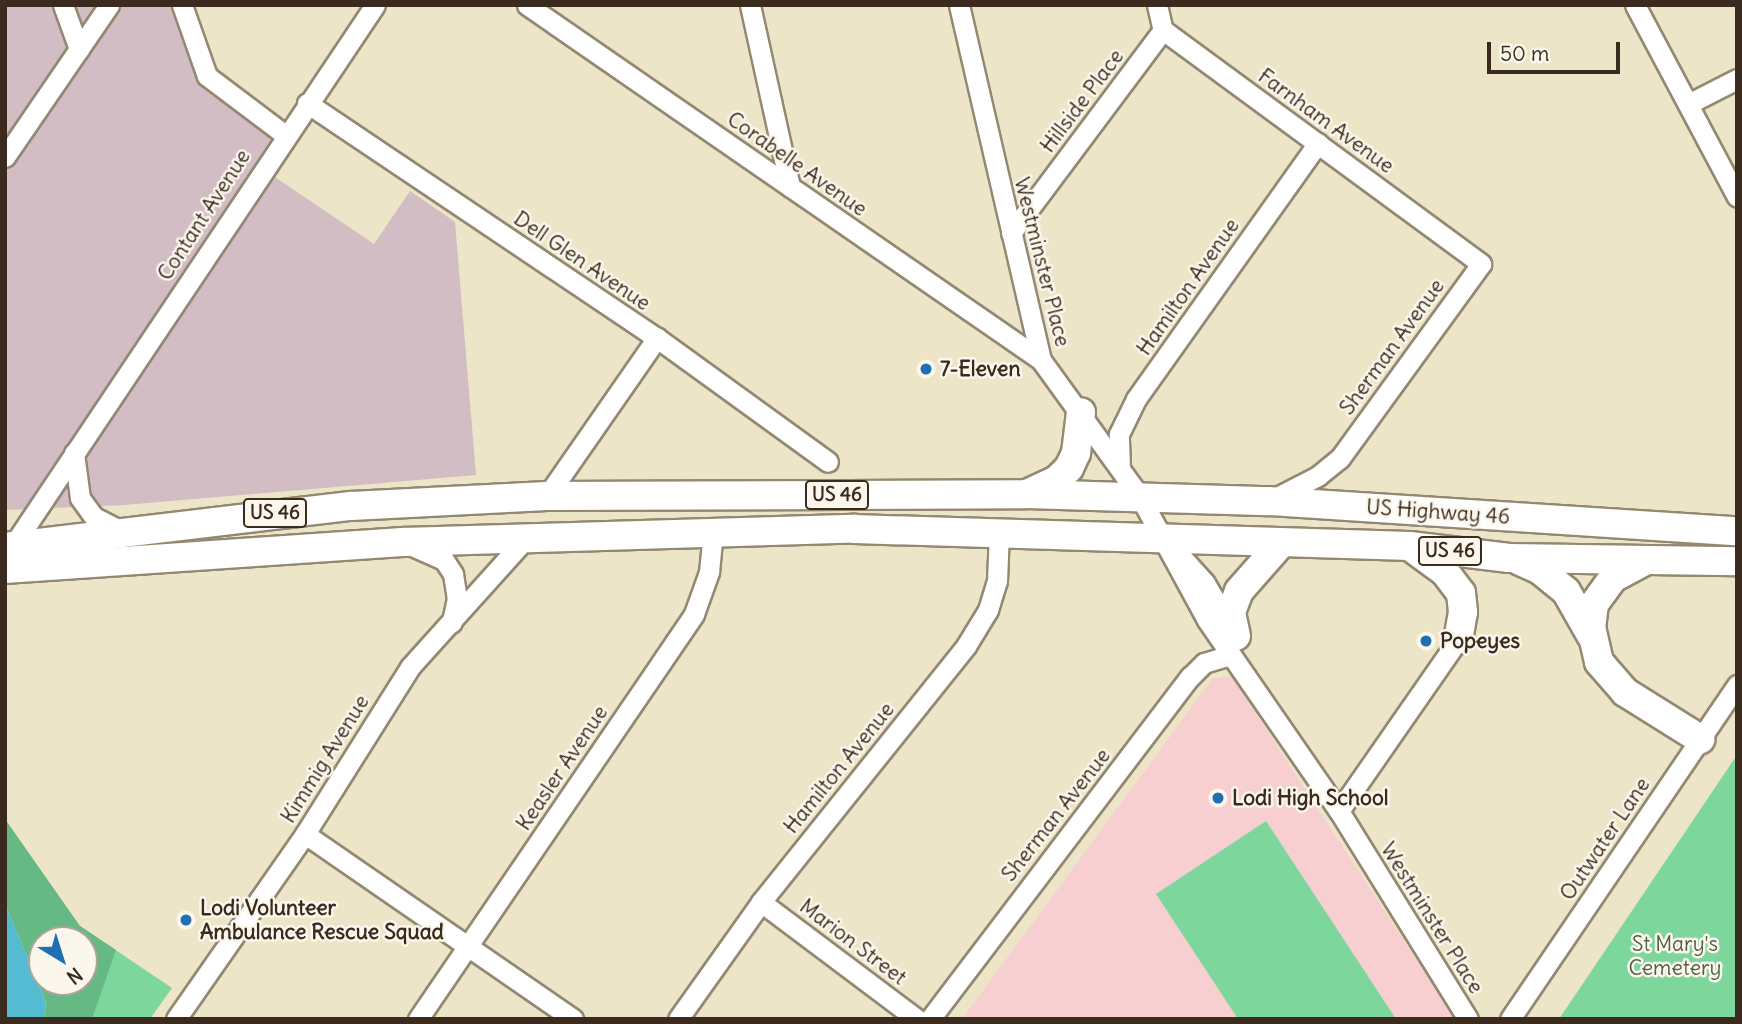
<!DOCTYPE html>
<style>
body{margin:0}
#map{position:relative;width:1742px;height:1024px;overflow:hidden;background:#ede5c7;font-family:Delius,sans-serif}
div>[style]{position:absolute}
.built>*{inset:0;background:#f7cfd0}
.industrial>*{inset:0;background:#d2bdc5}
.green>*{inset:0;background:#7dd79d}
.forest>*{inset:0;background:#66b884}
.water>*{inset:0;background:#54bbd2}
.roads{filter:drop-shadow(2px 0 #948872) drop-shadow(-2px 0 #948872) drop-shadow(0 2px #948872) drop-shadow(0 -2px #948872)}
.minor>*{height:19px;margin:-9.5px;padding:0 9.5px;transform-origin:9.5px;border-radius:9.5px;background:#fff}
.highway>*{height:28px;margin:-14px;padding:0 14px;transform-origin:14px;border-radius:14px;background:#fff}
.dots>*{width:19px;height:19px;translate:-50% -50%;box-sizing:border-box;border:4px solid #fbf7ec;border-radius:50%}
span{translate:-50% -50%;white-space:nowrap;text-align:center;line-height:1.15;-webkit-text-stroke:5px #fbf7ec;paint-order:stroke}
.shield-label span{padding:2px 5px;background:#fbf7ec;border:2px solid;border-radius:5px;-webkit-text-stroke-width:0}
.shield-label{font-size:19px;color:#3b2a1e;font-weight:700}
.street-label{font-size:21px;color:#3b2a1e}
.poi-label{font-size:21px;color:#3b2a1e;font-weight:700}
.left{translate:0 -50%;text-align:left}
.park-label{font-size:21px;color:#4f5e44}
.frame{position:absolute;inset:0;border:7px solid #3b2a1e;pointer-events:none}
.north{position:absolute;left:28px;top:926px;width:70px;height:70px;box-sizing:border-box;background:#fbf7ec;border:2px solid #aea59a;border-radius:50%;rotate:142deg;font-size:19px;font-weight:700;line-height:28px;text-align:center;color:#3b2a1e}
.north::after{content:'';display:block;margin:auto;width:24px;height:32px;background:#1f6fb2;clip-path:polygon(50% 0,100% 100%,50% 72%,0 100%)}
.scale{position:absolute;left:1487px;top:42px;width:133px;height:32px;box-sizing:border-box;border:4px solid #3b2a1e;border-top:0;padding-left:9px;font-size:21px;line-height:24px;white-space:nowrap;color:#3b2a1e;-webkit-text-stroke:5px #fbf7ec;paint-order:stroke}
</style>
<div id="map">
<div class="built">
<div style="clip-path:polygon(1232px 677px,1455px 1019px,962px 1019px,1213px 678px)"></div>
</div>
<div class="industrial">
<div style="clip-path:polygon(5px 5px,186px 5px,210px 73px,293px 135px,269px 173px,374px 244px,410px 191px,455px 222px,476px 475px,124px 505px,5px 510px)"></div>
</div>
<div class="green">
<div style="clip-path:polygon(1737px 755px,1737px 1019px,1559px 1019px)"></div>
<div style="clip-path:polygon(1266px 821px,1396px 1019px,1238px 1019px,1156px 894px)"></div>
<div style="clip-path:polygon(80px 926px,172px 988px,150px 1019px,48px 1019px,84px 982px)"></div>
</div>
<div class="forest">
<div style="clip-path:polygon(evenodd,5px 819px,80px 926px,116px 950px,92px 1019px,44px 1019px,46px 1002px,5px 904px,5px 819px,42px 940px,84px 940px,84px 982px,42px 982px,42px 940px)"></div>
</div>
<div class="water">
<div style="clip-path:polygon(5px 904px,46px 1002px,44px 1019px,5px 1019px)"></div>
</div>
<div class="roads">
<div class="minor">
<div style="left:63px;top:5px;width:47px;rotate:70deg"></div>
<div style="left:182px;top:5px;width:75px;rotate:70.6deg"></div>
<div style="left:207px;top:76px;width:96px;rotate:37deg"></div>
<div style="left:527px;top:5px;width:625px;rotate:34.63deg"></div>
<div style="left:750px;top:5px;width:186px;rotate:77.6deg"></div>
<div style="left:959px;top:5px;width:364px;rotate:77deg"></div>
<div style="left:1041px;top:360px;width:169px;rotate:54.1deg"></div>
<div style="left:1140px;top:497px;width:140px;rotate:61.4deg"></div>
<div style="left:1207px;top:620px;width:232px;rotate:55.4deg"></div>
<div style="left:1339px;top:811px;width:245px;rotate:58.2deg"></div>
<div style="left:1157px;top:5px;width:26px;rotate:77deg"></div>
<div style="left:1163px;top:30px;width:395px;rotate:36.3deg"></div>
<div style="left:1481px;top:264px;width:240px;rotate:126deg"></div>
<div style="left:1340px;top:458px;width:28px;rotate:141deg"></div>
<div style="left:1318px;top:476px;width:53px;rotate:152.9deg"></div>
<div style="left:1635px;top:5px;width:217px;rotate:62deg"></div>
<div style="left:307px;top:103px;width:422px;rotate:33.9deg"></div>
<div style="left:657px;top:338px;width:211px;rotate:35.9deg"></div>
<div style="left:1688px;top:104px;width:55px;rotate:-27deg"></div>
<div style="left:5px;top:157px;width:184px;rotate:-55.6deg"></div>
<div style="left:1011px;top:233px;width:254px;rotate:-53.2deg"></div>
<div style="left:74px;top:453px;width:45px;rotate:82.4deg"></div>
<div style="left:80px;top:498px;width:24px;rotate:54deg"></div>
<div style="left:94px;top:517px;width:33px;rotate:27deg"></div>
<div style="left:1120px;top:468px;width:34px;rotate:-92deg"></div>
<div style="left:1119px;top:434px;width:39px;rotate:-64deg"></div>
<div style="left:1136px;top:399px;width:314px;rotate:-54.6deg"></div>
<div style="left:547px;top:496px;width:193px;rotate:-55.2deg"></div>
<div style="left:410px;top:545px;width:37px;rotate:24deg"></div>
<div style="left:444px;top:560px;width:17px;rotate:57deg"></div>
<div style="left:453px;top:574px;width:24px;rotate:81deg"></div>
<div style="left:457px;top:598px;width:25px;rotate:102deg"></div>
<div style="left:12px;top:547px;width:652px;rotate:-56.19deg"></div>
<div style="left:1179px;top:554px;width:39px;rotate:48deg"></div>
<div style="left:1205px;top:583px;width:53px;rotate:59.6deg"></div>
<div style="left:1339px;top:811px;width:208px;rotate:-55.2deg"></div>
<div style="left:305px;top:834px;width:326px;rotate:34.6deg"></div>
<div style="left:761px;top:902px;width:195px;rotate:36.9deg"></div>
<div style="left:176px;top:1019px;width:226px;rotate:-55.1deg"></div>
<div style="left:305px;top:834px;width:197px;rotate:-57.8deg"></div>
<div style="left:410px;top:667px;width:176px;rotate:-48deg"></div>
<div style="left:418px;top:1019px;width:490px;rotate:-55.7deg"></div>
<div style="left:694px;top:614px;width:45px;rotate:-70.3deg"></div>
<div style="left:709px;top:572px;width:41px;rotate:-84.4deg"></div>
<div style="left:678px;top:1019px;width:143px;rotate:-54.6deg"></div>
<div style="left:761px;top:902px;width:328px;rotate:-51.3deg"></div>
<div style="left:966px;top:646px;width:42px;rotate:-58.6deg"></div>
<div style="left:988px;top:610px;width:30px;rotate:-73deg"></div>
<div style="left:997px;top:581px;width:49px;rotate:-87.7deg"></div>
<div style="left:930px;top:1019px;width:430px;rotate:-52.8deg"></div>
<div style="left:1190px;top:677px;width:20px;rotate:-45deg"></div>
<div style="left:1204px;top:663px;width:27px;rotate:-17deg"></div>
<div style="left:1510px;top:1019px;width:404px;rotate:-55.8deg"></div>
</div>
<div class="highway">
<div style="left:1029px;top:493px;width:31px;rotate:-25deg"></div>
<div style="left:1057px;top:480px;width:17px;rotate:-45deg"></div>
<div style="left:1069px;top:468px;width:17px;rotate:-65deg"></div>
<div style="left:1076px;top:453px;width:41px;rotate:-83deg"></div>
<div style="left:5px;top:547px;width:348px;rotate:-6.8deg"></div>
<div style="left:351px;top:506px;width:196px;rotate:-2.9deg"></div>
<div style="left:547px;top:496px;width:479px;rotate:-0.2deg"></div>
<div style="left:1026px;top:494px;width:243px;rotate:1.7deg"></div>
<div style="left:1269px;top:501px;width:469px;rotate:3.7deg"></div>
<div style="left:1412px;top:548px;width:41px;rotate:36deg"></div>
<div style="left:1445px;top:572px;width:26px;rotate:53deg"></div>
<div style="left:1461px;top:593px;width:19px;rotate:84deg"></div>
<div style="left:1463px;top:612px;width:28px;rotate:100deg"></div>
<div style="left:1520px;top:561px;width:22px;rotate:24deg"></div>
<div style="left:1540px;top:570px;width:33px;rotate:39deg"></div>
<div style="left:1566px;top:591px;width:51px;rotate:60.4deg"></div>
<div style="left:1645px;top:561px;width:36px;rotate:152deg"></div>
<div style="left:1613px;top:578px;width:32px;rotate:126deg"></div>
<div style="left:1594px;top:604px;width:23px;rotate:97deg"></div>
<div style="left:1591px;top:627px;width:36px;rotate:77deg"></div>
<div style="left:1599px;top:662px;width:40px;rotate:49deg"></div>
<div style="left:1625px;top:692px;width:89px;rotate:32.1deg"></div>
<div style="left:5px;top:569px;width:399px;rotate:-3.9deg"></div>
<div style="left:403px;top:542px;width:451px;rotate:-1.7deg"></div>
<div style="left:854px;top:529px;width:556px;rotate:1.75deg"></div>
<div style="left:1410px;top:546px;width:100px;rotate:6.9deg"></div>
<div style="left:1509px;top:558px;width:228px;rotate:0.8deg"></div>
<div style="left:1236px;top:636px;width:25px;rotate:-102deg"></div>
<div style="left:1231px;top:612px;width:22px;rotate:-69deg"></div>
<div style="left:1239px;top:591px;width:65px;rotate:-48.7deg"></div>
</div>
</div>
<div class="dots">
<div style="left:926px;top:369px;background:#1f6fb2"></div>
<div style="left:1426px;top:641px;background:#1f6fb2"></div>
<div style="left:1218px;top:798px;background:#1f6fb2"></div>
<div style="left:186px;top:920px;background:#1f6fb2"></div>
</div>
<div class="shield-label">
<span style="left:837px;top:495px">US 46</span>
<span style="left:275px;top:513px">US 46</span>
<span style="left:1450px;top:551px">US 46</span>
</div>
<div class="street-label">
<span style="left:1082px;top:101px;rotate:-53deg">Hillside Place</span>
<span style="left:1326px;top:121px;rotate:36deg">Farnham Avenue</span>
<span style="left:797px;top:164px;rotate:35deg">Corabelle Avenue</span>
<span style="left:204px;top:215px;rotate:-57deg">Contant Avenue</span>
<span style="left:582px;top:261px;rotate:34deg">Dell Glen Avenue</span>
<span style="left:1042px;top:262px;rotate:76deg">Westminster Place</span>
<span style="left:1188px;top:287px;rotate:-55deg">Hamilton Avenue</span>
<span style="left:1392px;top:347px;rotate:-54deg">Sherman Avenue</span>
<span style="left:1438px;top:512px;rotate:4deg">US Highway 46</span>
<span style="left:325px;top:759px;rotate:-58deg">Kimmig Avenue</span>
<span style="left:562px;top:768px;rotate:-56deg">Keasler Avenue</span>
<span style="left:839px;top:768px;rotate:-51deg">Hamilton Avenue</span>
<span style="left:1056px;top:815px;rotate:-52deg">Sherman Avenue</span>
<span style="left:1605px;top:839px;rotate:-56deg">Outwater Lane</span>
<span style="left:1432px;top:918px;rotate:58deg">Westminster Place</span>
<span style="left:853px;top:942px;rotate:37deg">Marion Street</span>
</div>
<div class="poi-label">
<span class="left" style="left:940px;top:369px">7-Eleven</span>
<span class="left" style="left:1440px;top:641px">Popeyes</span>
<span class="left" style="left:1232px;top:798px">Lodi High School</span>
<span class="left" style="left:200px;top:920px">Lodi Volunteer<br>Ambulance Rescue Squad</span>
</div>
<div class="park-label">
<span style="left:1675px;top:956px">St Mary's<br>Cemetery</span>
</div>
<div class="frame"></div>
<div class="north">N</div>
<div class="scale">50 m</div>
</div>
